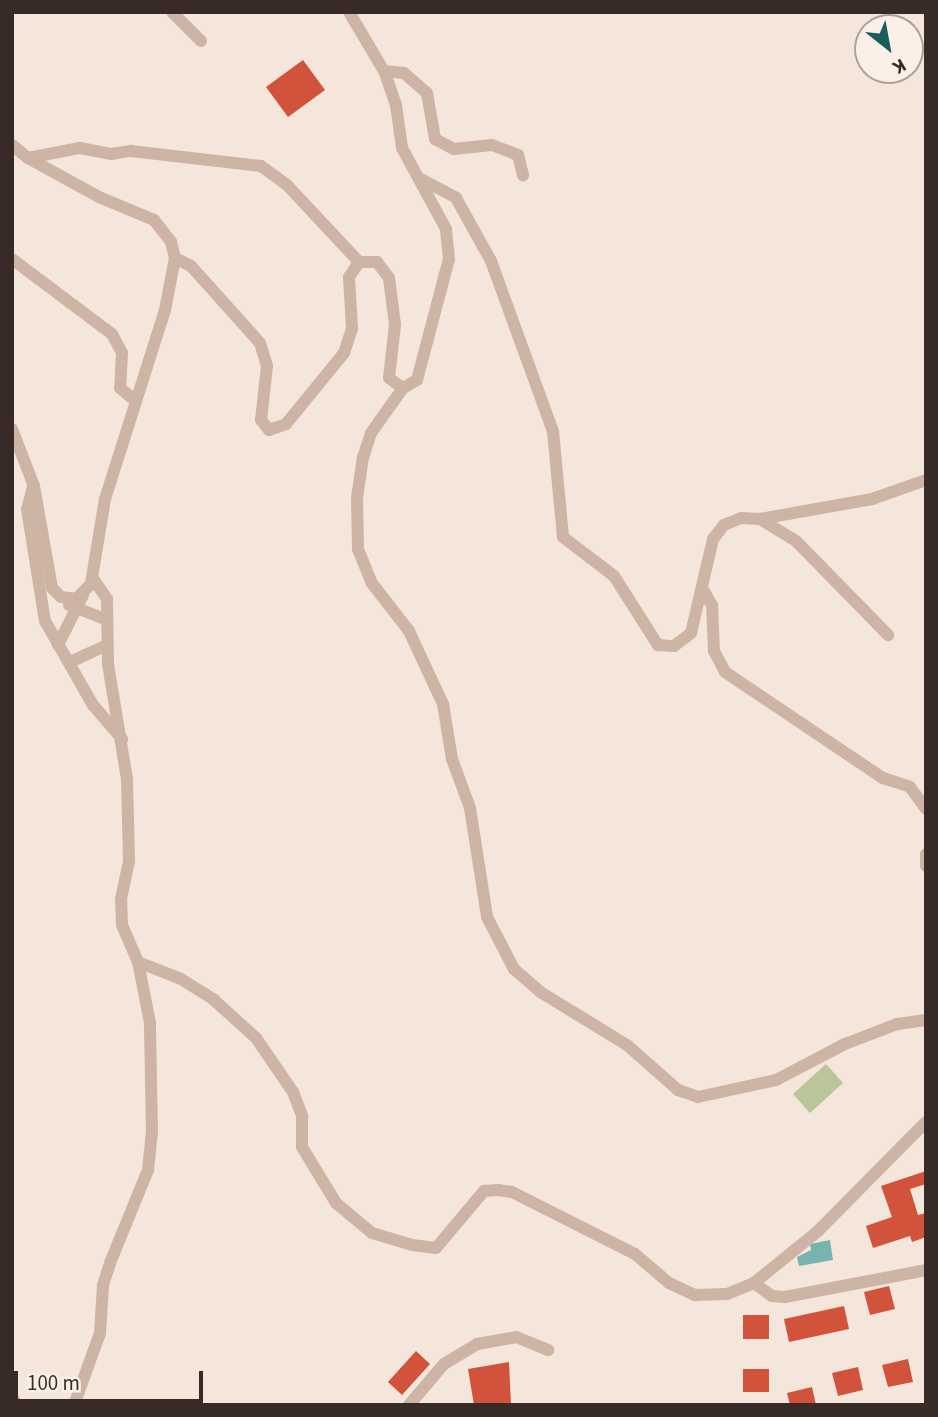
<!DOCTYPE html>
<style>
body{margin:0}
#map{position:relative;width:938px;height:1417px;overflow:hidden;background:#f4e6da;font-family:"Source Sans 3",sans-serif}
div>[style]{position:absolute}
.green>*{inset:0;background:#bac599}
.water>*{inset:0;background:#77b4b1}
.building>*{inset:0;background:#d1533c}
.minor>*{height:12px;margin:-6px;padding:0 6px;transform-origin:6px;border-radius:6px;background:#cdb4a5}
span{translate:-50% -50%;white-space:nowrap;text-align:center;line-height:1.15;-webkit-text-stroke:7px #fbf0e7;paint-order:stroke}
.frame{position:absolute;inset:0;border:14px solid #382b27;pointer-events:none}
.north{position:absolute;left:854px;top:14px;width:70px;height:70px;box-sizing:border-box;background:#fbf0e7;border:2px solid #ada19a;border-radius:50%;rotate:149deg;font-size:19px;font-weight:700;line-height:28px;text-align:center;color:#382b27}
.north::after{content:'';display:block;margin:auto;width:24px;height:32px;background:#195e5d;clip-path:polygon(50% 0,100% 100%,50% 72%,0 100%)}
.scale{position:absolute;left:14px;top:1371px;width:189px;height:32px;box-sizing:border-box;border:4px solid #382b27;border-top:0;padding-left:9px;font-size:21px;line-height:24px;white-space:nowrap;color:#382b27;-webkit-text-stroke:5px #fbf0e7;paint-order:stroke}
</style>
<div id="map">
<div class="green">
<div style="clip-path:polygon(826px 1064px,843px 1083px,810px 1113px,793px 1094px)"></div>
</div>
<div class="water">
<div style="clip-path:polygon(830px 1240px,833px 1260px,799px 1266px,797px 1257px,811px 1250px,810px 1244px)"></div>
</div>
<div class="building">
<div style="clip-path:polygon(303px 60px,325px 90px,288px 117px,266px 87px)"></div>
<div style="clip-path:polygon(926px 1171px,926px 1184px,910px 1189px,918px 1215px,926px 1213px,926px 1237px,912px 1242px,910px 1236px,873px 1248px,866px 1226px,892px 1217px,881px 1186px)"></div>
<div style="clip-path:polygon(889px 1286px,895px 1309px,870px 1315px,864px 1292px)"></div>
<div style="clip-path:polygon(844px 1306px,849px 1329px,789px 1342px,784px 1319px)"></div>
<div style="clip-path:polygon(743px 1315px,769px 1315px,769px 1339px,743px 1339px)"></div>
<div style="clip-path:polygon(416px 1351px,430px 1364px,402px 1395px,388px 1382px)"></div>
<div style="clip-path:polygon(908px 1359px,913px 1382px,888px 1387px,882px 1365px)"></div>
<div style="clip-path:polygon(509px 1362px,511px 1405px,474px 1405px,468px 1369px)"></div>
<div style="clip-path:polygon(858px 1367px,863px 1390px,838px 1396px,832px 1373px)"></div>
<div style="clip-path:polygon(743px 1369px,769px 1369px,769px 1392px,743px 1392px)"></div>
<div style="clip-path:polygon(812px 1387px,816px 1405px,790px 1405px,787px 1393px)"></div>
</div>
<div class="minor">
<div style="left:172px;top:12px;width:41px;rotate:45deg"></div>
<div style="left:384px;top:71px;width:20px;rotate:6deg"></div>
<div style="left:404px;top:73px;width:30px;rotate:41deg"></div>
<div style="left:427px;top:93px;width:47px;rotate:80.1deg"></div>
<div style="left:435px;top:139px;width:21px;rotate:28deg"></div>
<div style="left:454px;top:149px;width:38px;rotate:-6deg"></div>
<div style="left:492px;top:145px;width:28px;rotate:21deg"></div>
<div style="left:518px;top:155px;width:21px;rotate:76deg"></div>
<div style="left:12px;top:145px;width:21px;rotate:39deg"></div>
<div style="left:28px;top:158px;width:81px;rotate:28.8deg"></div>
<div style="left:99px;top:197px;width:60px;rotate:22.7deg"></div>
<div style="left:154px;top:220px;width:28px;rotate:52deg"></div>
<div style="left:171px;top:242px;width:16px;rotate:76deg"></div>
<div style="left:175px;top:258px;width:53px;rotate:100.9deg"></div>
<div style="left:165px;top:310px;width:198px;rotate:107.6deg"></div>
<div style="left:105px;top:499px;width:86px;rotate:99.4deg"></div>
<div style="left:91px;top:584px;width:21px;rotate:135deg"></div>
<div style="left:76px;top:599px;width:15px;rotate:-172deg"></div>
<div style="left:61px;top:597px;width:13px;rotate:-135deg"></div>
<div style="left:52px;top:588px;width:104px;rotate:-100deg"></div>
<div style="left:34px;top:486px;width:61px;rotate:-111.1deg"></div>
<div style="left:28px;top:158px;width:53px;rotate:-10.9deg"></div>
<div style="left:80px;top:148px;width:32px;rotate:11deg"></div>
<div style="left:111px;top:154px;width:20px;rotate:-9deg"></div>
<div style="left:131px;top:151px;width:131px;rotate:6.6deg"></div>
<div style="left:261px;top:166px;width:32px;rotate:36deg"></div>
<div style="left:287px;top:185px;width:105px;rotate:46.9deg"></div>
<div style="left:421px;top:179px;width:40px;rotate:28deg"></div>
<div style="left:456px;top:198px;width:72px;rotate:60.9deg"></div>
<div style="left:491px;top:261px;width:181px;rotate:70deg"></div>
<div style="left:553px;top:431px;width:106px;rotate:84.6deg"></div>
<div style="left:563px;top:537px;width:64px;rotate:37.4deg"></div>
<div style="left:614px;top:576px;width:82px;rotate:57.5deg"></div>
<div style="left:658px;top:645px;width:16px;rotate:4deg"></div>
<div style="left:674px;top:646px;width:21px;rotate:-37deg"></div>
<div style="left:691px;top:633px;width:97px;rotate:-76.8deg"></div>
<div style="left:713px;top:539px;width:18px;rotate:-52deg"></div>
<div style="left:724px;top:525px;width:18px;rotate:-22deg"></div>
<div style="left:741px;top:518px;width:19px;rotate:3deg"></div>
<div style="left:760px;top:519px;width:114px;rotate:-10.1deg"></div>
<div style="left:872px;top:499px;width:57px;rotate:-19.4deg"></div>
<div style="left:175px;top:258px;width:18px;rotate:27deg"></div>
<div style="left:191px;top:266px;width:103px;rotate:48.1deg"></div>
<div style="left:260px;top:343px;width:24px;rotate:73deg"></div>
<div style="left:267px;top:366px;width:54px;rotate:96.3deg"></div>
<div style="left:261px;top:420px;width:13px;rotate:51deg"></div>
<div style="left:269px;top:430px;width:18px;rotate:-19deg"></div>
<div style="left:286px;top:424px;width:92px;rotate:-50.8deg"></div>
<div style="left:344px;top:353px;width:26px;rotate:-72deg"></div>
<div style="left:352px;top:328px;width:51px;rotate:-93.4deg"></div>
<div style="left:349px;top:277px;width:18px;rotate:-56deg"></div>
<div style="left:359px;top:262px;width:18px"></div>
<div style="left:377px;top:262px;width:20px;rotate:53deg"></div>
<div style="left:389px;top:278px;width:47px;rotate:82.7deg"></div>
<div style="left:395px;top:325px;width:53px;rotate:96.5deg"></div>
<div style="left:389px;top:378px;width:17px;rotate:36deg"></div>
<div style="left:403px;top:388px;width:16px;rotate:-30deg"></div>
<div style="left:417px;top:380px;width:125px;rotate:-75.2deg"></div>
<div style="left:449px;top:259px;width:30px;rotate:-96deg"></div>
<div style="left:446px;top:229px;width:92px;rotate:-118.5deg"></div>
<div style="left:402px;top:148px;width:43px;rotate:-97.9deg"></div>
<div style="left:396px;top:105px;width:36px;rotate:-109deg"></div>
<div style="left:384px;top:71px;width:69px;rotate:-120.7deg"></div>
<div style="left:12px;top:259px;width:125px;rotate:36.9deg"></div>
<div style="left:112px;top:334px;width:21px;rotate:62deg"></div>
<div style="left:122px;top:353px;width:35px;rotate:93deg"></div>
<div style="left:120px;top:388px;width:17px;rotate:40deg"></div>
<div style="left:403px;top:388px;width:55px;rotate:125.4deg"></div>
<div style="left:371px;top:433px;width:25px;rotate:108deg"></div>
<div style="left:363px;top:457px;width:41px;rotate:98.3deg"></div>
<div style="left:357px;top:498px;width:51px;rotate:88.9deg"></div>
<div style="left:358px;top:549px;width:35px;rotate:68deg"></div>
<div style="left:371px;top:582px;width:62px;rotate:52.2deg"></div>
<div style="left:409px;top:631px;width:81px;rotate:65deg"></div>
<div style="left:443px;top:704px;width:56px;rotate:80.7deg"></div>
<div style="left:452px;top:759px;width:52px;rotate:69.8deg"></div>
<div style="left:470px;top:808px;width:110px;rotate:81.1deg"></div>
<div style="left:487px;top:917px;width:59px;rotate:62.6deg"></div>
<div style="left:514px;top:969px;width:37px;rotate:41deg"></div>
<div style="left:542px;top:993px;width:100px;rotate:31.5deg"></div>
<div style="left:627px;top:1045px;width:68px;rotate:41.4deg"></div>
<div style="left:678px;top:1090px;width:21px;rotate:19deg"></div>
<div style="left:698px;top:1097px;width:80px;rotate:-12.3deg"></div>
<div style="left:776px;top:1080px;width:78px;rotate:-27.6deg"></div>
<div style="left:845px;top:1044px;width:56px;rotate:-21deg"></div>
<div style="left:897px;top:1024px;width:29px;rotate:-8deg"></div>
<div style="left:33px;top:487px;width:23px;rotate:105deg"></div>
<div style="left:27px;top:509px;width:113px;rotate:80.9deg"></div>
<div style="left:45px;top:621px;width:97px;rotate:60.3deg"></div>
<div style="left:93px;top:705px;width:45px;rotate:49.5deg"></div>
<div style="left:760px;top:519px;width:42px;rotate:31.4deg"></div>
<div style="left:796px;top:541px;width:132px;rotate:45.6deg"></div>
<div style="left:702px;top:588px;width:20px;rotate:60deg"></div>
<div style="left:712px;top:605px;width:46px;rotate:87.5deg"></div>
<div style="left:714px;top:651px;width:24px;rotate:62deg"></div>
<div style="left:725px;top:672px;width:190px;rotate:33.9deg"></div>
<div style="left:883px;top:778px;width:28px;rotate:18deg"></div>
<div style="left:910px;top:787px;width:27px;rotate:54deg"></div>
<div style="left:69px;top:605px;width:41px;rotate:21.5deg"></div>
<div style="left:58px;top:645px;width:56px;rotate:-63.4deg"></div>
<div style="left:70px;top:662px;width:41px;rotate:-24.7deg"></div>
<div style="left:926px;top:854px;width:12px;rotate:90deg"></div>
<div style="left:138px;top:962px;width:46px;rotate:21.6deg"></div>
<div style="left:181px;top:979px;width:39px;rotate:32deg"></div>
<div style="left:214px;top:1000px;width:57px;rotate:42.1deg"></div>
<div style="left:256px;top:1038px;width:65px;rotate:55.6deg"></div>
<div style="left:293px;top:1092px;width:26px;rotate:69deg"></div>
<div style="left:302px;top:1116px;width:31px;rotate:90deg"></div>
<div style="left:302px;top:1147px;width:66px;rotate:58.7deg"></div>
<div style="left:336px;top:1203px;width:47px;rotate:39.8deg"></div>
<div style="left:372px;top:1233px;width:42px;rotate:16.7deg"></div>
<div style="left:412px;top:1245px;width:24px;rotate:7deg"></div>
<div style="left:436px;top:1248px;width:75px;rotate:-49.9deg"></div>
<div style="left:484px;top:1191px;width:14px;rotate:-4deg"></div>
<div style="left:498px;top:1190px;width:14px;rotate:8deg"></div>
<div style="left:512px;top:1192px;width:138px;rotate:26.8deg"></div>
<div style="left:635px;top:1254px;width:45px;rotate:40.5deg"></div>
<div style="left:669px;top:1283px;width:29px;rotate:25deg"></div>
<div style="left:695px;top:1295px;width:32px;rotate:-2deg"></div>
<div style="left:727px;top:1294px;width:29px;rotate:-22deg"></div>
<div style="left:754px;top:1283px;width:82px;rotate:-39.1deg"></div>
<div style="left:818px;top:1231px;width:153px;rotate:-45.3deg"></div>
<div style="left:754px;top:1283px;width:22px;rotate:36deg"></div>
<div style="left:772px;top:1296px;width:13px;rotate:4deg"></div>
<div style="left:785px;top:1297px;width:144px;rotate:-10.8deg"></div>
<div style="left:12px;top:1397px;width:9px;rotate:58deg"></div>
<div style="left:74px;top:1405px;width:77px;rotate:-70.1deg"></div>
<div style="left:100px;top:1333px;width:48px;rotate:-86.4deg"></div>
<div style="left:103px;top:1285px;width:23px;rotate:-72deg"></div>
<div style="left:110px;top:1263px;width:100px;rotate:-67.8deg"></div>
<div style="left:148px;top:1170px;width:38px;rotate:-84deg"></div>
<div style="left:152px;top:1132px;width:109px;rotate:-91.1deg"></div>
<div style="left:150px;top:1023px;width:62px;rotate:-101.1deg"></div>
<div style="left:138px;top:962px;width:40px;rotate:-113.4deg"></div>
<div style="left:122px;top:925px;width:26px;rotate:-92deg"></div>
<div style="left:121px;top:899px;width:39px;rotate:-78deg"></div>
<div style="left:129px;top:861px;width:82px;rotate:-91.4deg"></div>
<div style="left:127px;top:779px;width:117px;rotate:-99.4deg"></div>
<div style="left:108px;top:664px;width:65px;rotate:-90.9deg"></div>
<div style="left:107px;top:599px;width:25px;rotate:-124deg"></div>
<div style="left:409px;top:1405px;width:54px;rotate:-49.5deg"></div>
<div style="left:444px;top:1364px;width:39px;rotate:-31deg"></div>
<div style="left:477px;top:1344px;width:40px;rotate:-10deg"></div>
<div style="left:516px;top:1337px;width:35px;rotate:22deg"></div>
</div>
<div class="frame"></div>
<div class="north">K</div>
<div class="scale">100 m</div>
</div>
